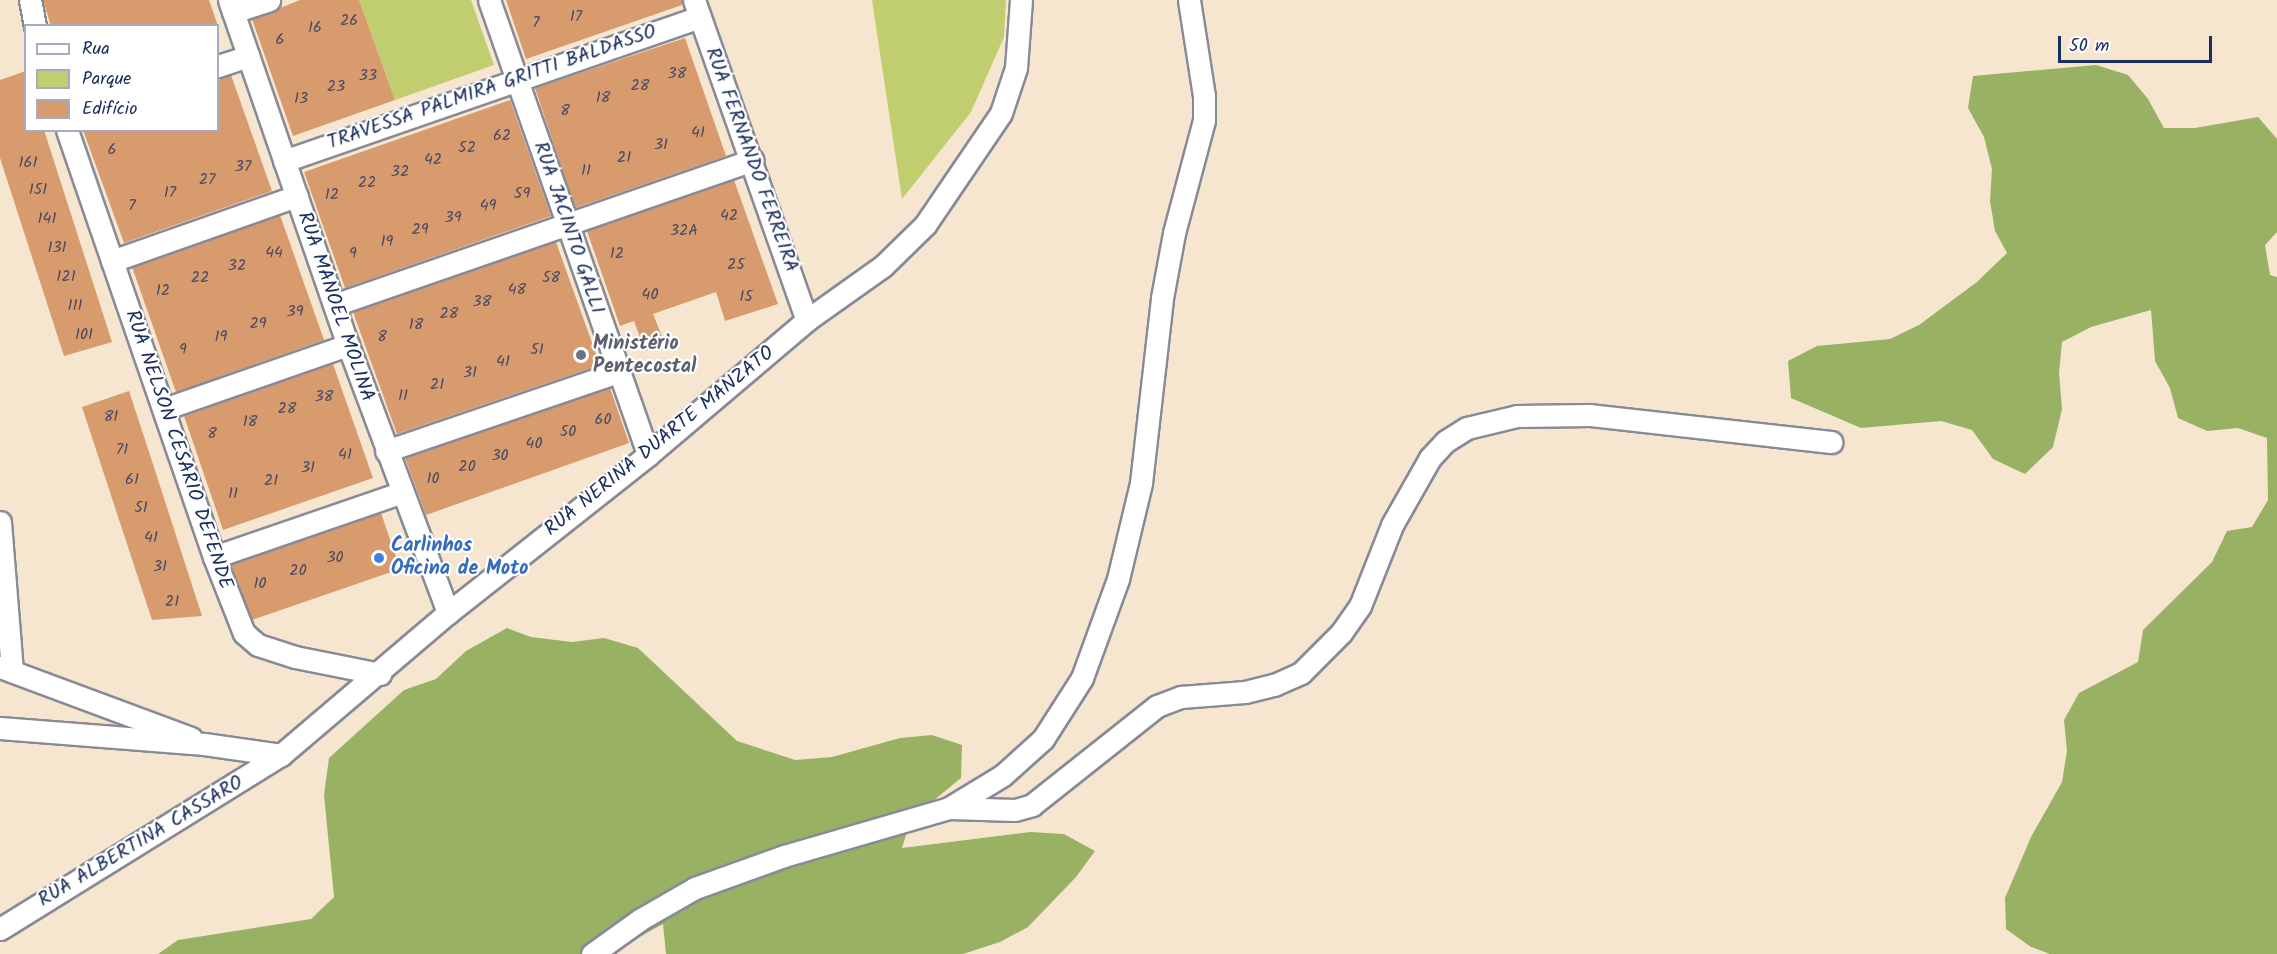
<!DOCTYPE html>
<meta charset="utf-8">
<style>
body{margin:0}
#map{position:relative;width:2277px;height:954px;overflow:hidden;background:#f6e6d0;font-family:Kalam,sans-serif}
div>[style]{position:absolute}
.green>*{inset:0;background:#c1ce6f}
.forest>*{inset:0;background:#98b162}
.building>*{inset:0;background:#d79b6d}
.roads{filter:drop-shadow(2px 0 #888a97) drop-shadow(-2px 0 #888a97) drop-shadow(0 2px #888a97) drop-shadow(0 -2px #888a97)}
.minor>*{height:21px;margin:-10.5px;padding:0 10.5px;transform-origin:10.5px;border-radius:10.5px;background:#fff}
.dots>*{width:16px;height:16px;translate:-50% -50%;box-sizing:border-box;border:3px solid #fff;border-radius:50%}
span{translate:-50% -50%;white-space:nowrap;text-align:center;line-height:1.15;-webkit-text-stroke:4.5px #fff;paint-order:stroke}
.number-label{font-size:16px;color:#4a4a62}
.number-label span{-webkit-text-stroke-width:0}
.street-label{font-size:20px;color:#1b2f5e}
.worship-label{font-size:20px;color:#5b616d;font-weight:700}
.left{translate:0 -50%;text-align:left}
.shop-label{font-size:20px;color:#366cbe;font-weight:700}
.legend{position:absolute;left:24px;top:24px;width:195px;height:108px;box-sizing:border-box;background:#fff;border:2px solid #a4acbf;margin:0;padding:8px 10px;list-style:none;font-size:18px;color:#1b2f5e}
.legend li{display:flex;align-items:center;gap:12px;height:30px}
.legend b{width:30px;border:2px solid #a4acbf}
.scale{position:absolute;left:2058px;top:36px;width:154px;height:27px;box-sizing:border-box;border:3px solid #1b2f5e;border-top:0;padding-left:8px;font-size:18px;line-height:21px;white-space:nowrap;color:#1b2f5e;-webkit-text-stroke:4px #fff;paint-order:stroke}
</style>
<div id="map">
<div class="green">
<div style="clip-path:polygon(359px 0,471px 0,494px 65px,395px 100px)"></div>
<div style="clip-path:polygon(872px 0,1006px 0,1004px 37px,971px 112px,902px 199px)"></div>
</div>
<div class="forest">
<div style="clip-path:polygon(2096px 65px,2128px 75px,2148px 99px,2164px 128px,2195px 128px,2258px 117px,2277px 139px,2277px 232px,2265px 245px,2270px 275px,2277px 277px,2277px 954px,2050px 954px,2031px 947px,2006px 929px,2005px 898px,2031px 837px,2062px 782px,2067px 751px,2064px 720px,2079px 693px,2138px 662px,2143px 630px,2212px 562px,2227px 531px,2252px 527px,2268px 500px,2267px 438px,2238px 428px,2207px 431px,2178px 418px,2170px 388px,2155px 361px,2151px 310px,2091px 327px,2062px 342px,2059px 373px,2062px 409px,2053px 447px,2025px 474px,1993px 459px,1972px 430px,1941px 421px,1861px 428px,1791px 398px,1788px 361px,1817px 346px,1890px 339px,1919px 325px,1977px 282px,2007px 253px,1995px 231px,1990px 201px,1992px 169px,1984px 137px,1968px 108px,1973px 76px)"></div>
<div style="clip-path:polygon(507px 628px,531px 637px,572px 642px,604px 638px,638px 648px,737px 741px,795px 760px,832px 757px,900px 738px,932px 735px,962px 745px,961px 778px,911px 819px,902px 848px,1031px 832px,1064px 834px,1095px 851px,1076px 877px,1028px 927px,1000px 942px,963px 954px,666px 954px,663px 924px,608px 954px,158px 954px,178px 940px,311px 919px,334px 897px,324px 795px,329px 758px,404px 690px,436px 679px,466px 651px)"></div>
</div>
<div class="building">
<div style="clip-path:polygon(43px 0,209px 0,218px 26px,51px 26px)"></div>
<div style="clip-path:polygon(300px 0,359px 0,395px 100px,293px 136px,252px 19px)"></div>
<div style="clip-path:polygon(506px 0,682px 0,682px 5px,526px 59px)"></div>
<div style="clip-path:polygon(685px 38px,726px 156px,575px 208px,535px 88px)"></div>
<div style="clip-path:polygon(26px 71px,26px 130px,44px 130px,112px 342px,64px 356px,0 158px,0 80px)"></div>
<div style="clip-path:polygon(231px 75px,272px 191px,124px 243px,83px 130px,218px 130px,218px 78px)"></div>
<div style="clip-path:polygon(510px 100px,551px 216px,345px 288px,304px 172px)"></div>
<div style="clip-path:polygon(734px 180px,778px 304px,725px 321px,716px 292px,653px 314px,665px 344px,645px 351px,634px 321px,620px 326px,587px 231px)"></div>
<div style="clip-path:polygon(280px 215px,324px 340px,176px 392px,132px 267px)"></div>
<div style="clip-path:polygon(556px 242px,600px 365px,397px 434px,353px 312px)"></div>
<div style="clip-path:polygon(333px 364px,373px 478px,223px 530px,184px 416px)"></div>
<div style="clip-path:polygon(610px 388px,629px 443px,426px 515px,405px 458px)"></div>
<div style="clip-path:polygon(129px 391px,151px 458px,202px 616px,152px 620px,82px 407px)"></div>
<div style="clip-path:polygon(381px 513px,400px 569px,252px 620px,231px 564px)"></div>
</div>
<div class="roads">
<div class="minor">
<div style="left:30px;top:0;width:26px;rotate:79deg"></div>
<div style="left:229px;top:0;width:365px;rotate:71deg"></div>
<div style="left:348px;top:345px;width:286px;rotate:69.5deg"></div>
<div style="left:489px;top:0;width:482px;rotate:70.7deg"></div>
<div style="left:694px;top:0;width:339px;rotate:70.6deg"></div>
<div style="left:233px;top:12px;width:38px;rotate:-18deg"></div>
<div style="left:218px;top:66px;width:32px;rotate:-18deg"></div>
<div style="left:67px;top:130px;width:452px;rotate:71deg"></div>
<div style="left:214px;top:557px;width:82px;rotate:68.5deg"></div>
<div style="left:244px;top:633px;width:18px;rotate:41deg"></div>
<div style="left:258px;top:645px;width:39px;rotate:18deg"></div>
<div style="left:295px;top:657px;width:87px;rotate:11.3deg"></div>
<div style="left:284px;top:161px;width:440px;rotate:-19.1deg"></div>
<div style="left:112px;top:261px;width:196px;rotate:-19.4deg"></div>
<div style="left:334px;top:305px;width:443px;rotate:-19.1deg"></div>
<div style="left:164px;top:409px;width:195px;rotate:-19.2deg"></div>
<div style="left:386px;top:451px;width:245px;rotate:-18.8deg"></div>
<div style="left:0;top:522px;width:148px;rotate:85.4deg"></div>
<div style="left:214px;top:557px;width:197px;rotate:-19deg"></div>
<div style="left:0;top:667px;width:204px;rotate:20.4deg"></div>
<div style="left:0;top:728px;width:205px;rotate:4.5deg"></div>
<div style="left:204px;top:744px;width:78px;rotate:8.1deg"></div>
<div style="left:949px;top:808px;width:66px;rotate:1.7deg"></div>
<div style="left:1015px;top:810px;width:18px;rotate:-16deg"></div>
<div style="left:1032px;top:805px;width:159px;rotate:-38.4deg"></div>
<div style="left:1157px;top:706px;width:26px;rotate:-21deg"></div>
<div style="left:1181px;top:697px;width:64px;rotate:-4.5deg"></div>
<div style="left:1245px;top:692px;width:30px;rotate:-14deg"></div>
<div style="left:1274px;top:685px;width:30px;rotate:-24deg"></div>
<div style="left:1301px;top:673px;width:57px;rotate:-45deg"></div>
<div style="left:1341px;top:633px;width:33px;rotate:-55deg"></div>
<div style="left:1360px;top:606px;width:87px;rotate:-68.4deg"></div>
<div style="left:1392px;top:525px;width:77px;rotate:-60.4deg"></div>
<div style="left:1430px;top:458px;width:23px;rotate:-47deg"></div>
<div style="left:1446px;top:441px;width:25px;rotate:-32deg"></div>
<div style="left:1467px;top:428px;width:51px;rotate:-13.5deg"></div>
<div style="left:1517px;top:416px;width:73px;rotate:-0.8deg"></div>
<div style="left:1590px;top:415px;width:243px;rotate:6.4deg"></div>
<div style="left:0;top:929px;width:331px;rotate:-31.8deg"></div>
<div style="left:281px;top:755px;width:219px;rotate:-40.4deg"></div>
<div style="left:448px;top:613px;width:255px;rotate:-38.3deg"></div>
<div style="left:648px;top:455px;width:209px;rotate:-40.3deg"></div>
<div style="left:807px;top:320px;width:93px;rotate:-35.4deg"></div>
<div style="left:883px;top:266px;width:59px;rotate:-44.3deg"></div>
<div style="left:925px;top:225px;width:135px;rotate:-55.8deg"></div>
<div style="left:1001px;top:113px;width:47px;rotate:-71.6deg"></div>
<div style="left:1016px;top:68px;width:68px;rotate:-85.8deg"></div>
<div style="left:592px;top:954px;width:60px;rotate:-35.5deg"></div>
<div style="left:641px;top:919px;width:62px;rotate:-29.9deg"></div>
<div style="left:695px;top:888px;width:95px;rotate:-19.8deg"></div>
<div style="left:784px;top:856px;width:172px;rotate:-16.2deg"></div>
<div style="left:949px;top:808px;width:63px;rotate:-31.4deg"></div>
<div style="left:1003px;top:775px;width:54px;rotate:-42deg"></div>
<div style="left:1043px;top:739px;width:72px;rotate:-57.4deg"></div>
<div style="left:1082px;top:678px;width:105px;rotate:-70deg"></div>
<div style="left:1118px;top:579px;width:99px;rotate:-76.5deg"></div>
<div style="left:1141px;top:483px;width:186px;rotate:-83.5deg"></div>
<div style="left:1162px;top:298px;width:66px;rotate:-79.5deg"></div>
<div style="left:1174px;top:233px;width:117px;rotate:-75.1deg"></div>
<div style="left:1204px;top:120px;width:24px;rotate:-90deg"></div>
<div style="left:1204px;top:96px;width:97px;rotate:-98.9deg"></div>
</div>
</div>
<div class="dots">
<div style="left:581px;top:355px;background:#6b7280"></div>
<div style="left:379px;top:558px;background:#3f7fe0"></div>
</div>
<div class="number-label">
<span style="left:576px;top:17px">17</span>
<span style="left:349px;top:21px">26</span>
<span style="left:536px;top:23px">7</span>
<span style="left:315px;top:28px">16</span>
<span style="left:280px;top:40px">6</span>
<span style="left:677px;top:74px">38</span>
<span style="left:368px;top:76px">33</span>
<span style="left:640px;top:86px">28</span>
<span style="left:336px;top:87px">23</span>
<span style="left:603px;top:98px">18</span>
<span style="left:301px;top:99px">13</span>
<span style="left:565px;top:111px">8</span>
<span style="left:698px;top:133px">41</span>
<span style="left:502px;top:136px">62</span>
<span style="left:661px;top:145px">31</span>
<span style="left:467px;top:148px">52</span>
<span style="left:112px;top:150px">6</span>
<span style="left:624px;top:158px">21</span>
<span style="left:433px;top:160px">42</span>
<span style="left:28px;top:163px">161</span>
<span style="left:243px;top:167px">37</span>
<span style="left:586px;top:171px">11</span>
<span style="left:400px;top:172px">32</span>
<span style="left:207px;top:180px">27</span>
<span style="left:367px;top:183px">22</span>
<span style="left:38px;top:190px">151</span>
<span style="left:170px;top:193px">17</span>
<span style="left:522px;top:194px">59</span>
<span style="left:332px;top:195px">12</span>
<span style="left:132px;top:206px">7</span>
<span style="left:488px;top:206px">49</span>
<span style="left:729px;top:216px">42</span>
<span style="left:453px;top:218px">39</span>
<span style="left:47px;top:219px">141</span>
<span style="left:420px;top:230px">29</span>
<span style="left:684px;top:231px">32A</span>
<span style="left:387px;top:242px">19</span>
<span style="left:57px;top:248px">131</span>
<span style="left:274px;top:253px">44</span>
<span style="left:353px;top:254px">9</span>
<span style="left:617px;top:254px">12</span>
<span style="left:736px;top:265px">25</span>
<span style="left:237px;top:266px">32</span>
<span style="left:66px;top:277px">121</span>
<span style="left:200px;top:278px">22</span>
<span style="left:551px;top:278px">58</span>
<span style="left:517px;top:290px">48</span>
<span style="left:163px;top:291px">12</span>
<span style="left:650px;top:295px">40</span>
<span style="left:746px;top:297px">15</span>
<span style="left:482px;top:302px">38</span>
<span style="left:75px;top:306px">111</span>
<span style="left:295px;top:312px">39</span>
<span style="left:449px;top:314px">28</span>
<span style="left:258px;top:324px">29</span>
<span style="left:416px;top:325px">18</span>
<span style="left:84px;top:335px">101</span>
<span style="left:221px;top:337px">19</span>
<span style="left:382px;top:337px">8</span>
<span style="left:183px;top:350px">9</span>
<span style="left:537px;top:350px">51</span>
<span style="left:503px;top:362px">41</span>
<span style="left:470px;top:373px">31</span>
<span style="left:437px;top:385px">21</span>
<span style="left:403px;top:396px">11</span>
<span style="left:324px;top:397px">38</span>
<span style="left:287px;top:409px">28</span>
<span style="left:111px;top:417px">81</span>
<span style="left:603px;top:420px">60</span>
<span style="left:250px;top:422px">18</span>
<span style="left:568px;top:432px">50</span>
<span style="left:212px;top:434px">8</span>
<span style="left:534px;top:444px">40</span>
<span style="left:122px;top:450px">71</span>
<span style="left:345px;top:455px">41</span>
<span style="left:500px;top:456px">30</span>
<span style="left:467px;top:467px">20</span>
<span style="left:308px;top:468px">31</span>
<span style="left:433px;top:479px">10</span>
<span style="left:132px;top:480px">61</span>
<span style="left:271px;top:481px">21</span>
<span style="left:233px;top:494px">11</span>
<span style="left:141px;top:508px">51</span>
<span style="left:151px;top:538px">41</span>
<span style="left:335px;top:558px">30</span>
<span style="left:160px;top:567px">31</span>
<span style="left:298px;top:571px">20</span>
<span style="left:260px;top:584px">10</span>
<span style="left:172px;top:602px">21</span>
</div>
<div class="street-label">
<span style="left:492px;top:88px;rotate:-19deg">TRAVESSA PALMIRA GRITTI BALDASSO</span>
<span style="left:751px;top:160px;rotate:70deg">RUA FERNANDO FERREIRA</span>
<span style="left:568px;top:228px;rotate:71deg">RUA JACINTO GALLI</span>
<span style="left:335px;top:307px;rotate:71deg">RUA MANOEL MOLINA</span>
<span style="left:660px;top:442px;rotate:-39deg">RUA NERINA DUARTE MANZATO</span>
<span style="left:178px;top:450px;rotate:71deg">RUA NELSON CESARIO DEFENDE</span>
<span style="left:141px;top:842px;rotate:-31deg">RUA ALBERTINA CASSARO</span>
</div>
<div class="worship-label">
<span class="left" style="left:593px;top:356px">Ministério<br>Pentecostal</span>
</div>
<div class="shop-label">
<span class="left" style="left:391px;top:558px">Carlinhos<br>Oficina de Moto</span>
</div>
<ul class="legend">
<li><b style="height:8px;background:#fff"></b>Rua</li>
<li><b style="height:16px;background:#c1ce6f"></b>Parque</li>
<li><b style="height:16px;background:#d79b6d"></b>Edifício</li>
</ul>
<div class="scale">50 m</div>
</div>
